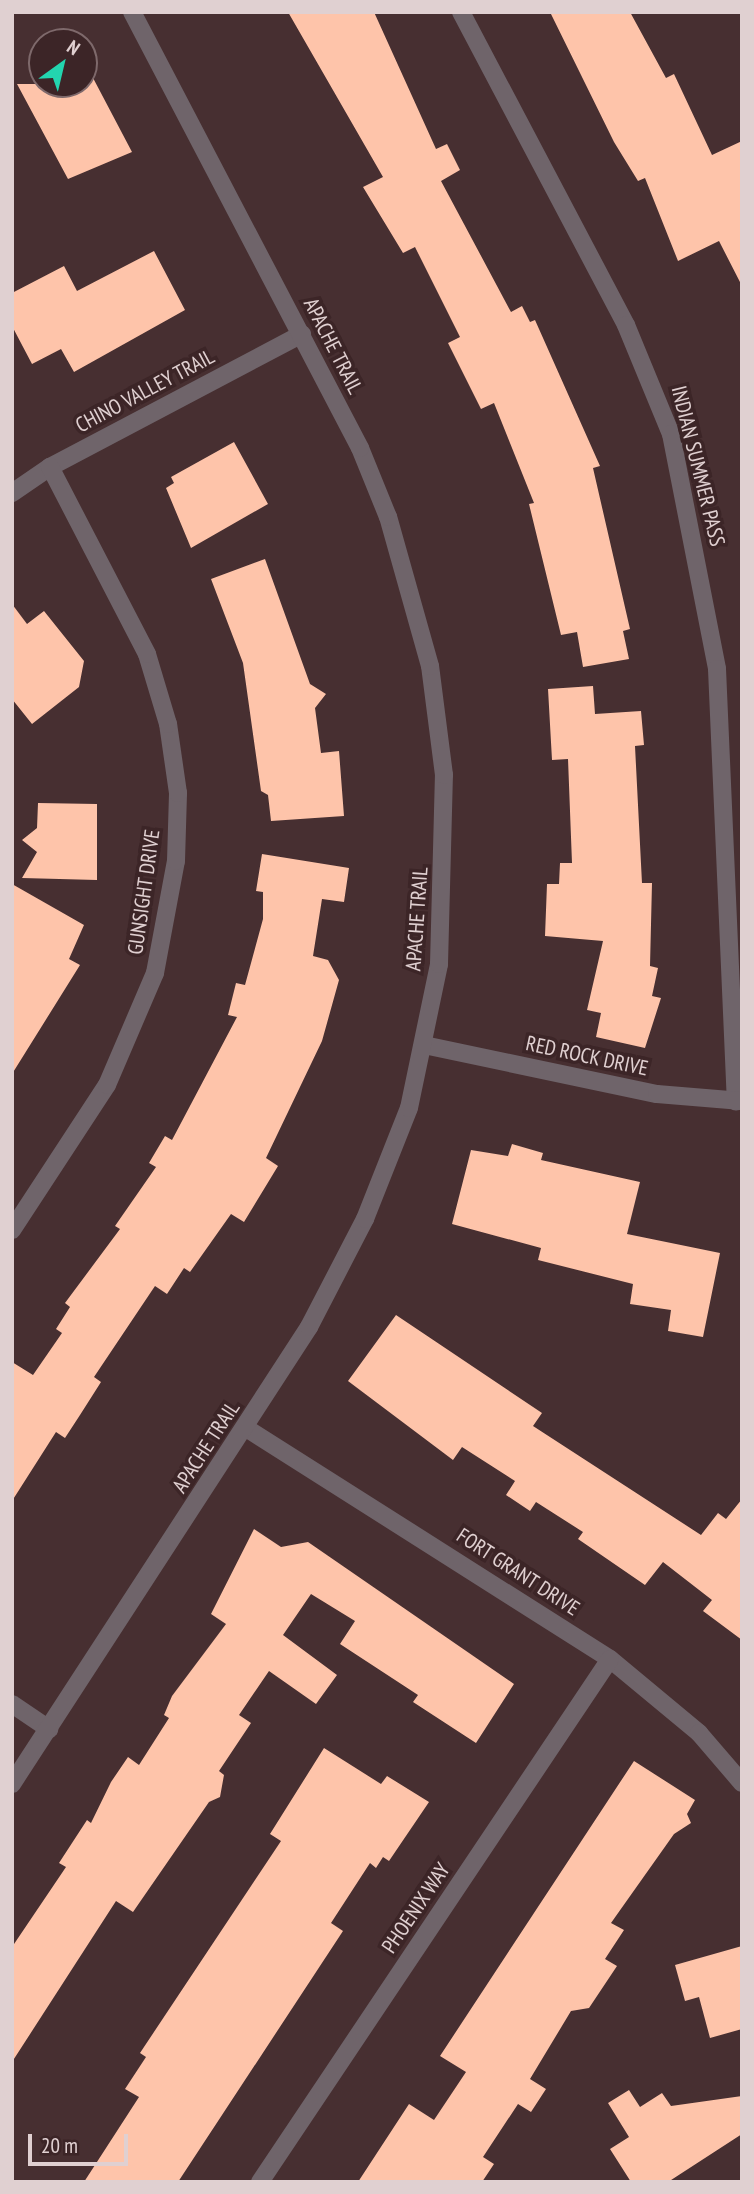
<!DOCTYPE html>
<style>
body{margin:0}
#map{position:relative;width:754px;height:2194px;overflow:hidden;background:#472f31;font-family:"PT Sans Narrow",sans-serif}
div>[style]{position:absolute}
.building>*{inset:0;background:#fec4aa}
.minor>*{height:18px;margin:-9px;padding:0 9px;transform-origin:9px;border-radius:9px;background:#6f646a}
span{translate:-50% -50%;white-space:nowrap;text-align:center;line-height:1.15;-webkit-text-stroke:7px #3c2527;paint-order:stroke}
.street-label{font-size:21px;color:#e0d0d1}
.frame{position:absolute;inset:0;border:14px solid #e0d0d1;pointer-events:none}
.north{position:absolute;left:28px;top:28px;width:70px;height:70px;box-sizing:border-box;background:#3c2527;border:2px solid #7e696b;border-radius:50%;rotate:34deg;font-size:19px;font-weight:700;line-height:28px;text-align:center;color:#e0d0d1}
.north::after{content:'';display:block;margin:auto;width:24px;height:32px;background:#23d5af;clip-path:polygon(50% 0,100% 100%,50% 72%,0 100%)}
.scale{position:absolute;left:28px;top:2134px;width:100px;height:32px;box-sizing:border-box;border:4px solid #e0d0d1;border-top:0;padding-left:9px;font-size:21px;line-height:24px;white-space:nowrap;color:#e0d0d1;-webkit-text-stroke:5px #3c2527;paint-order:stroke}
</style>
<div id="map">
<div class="building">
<div style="clip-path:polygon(288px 12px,374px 12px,436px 149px,447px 144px,460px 170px,441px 181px,511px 312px,522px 306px,530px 322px,535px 320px,600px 466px,593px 468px,630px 629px,623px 631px,629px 659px,583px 667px,577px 632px,561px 635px,529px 504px,534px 503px,494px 403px,481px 409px,448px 343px,460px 337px,415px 247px,403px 253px,363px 187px,383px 177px)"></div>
<div style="clip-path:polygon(550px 12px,630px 12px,666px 78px,674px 74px,712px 155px,742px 141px,742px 286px,719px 241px,678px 261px,645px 178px,638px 181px,614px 142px)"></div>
<div style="clip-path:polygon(92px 76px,132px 152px,68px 179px,17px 84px,84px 84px)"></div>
<div style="clip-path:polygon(154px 251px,185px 310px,74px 372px,61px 349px,32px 364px,12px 326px,12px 293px,64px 266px,77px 291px)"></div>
<div style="clip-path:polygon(234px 442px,268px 504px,191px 548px,166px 488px,174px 483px,171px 477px)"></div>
<div style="clip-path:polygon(265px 559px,310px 684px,326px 694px,315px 708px,321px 753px,339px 751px,344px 816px,271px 821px,268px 795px,261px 791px,243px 663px,211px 579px)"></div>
<div style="clip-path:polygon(12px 604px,27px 624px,44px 611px,84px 661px,79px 687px,32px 724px,12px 699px)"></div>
<div style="clip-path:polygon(593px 686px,595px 714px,641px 711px,644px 745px,635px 746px,642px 883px,652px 883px,650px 966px,658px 968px,652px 996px,661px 998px,645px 1048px,596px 1037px,601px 1013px,587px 1010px,603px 941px,545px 936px,547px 884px,559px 884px,560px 863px,572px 863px,568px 759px,552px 760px,548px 689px)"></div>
<div style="clip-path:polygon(38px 803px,97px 804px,97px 880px,22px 878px,37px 852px,22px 840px,37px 828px)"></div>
<div style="clip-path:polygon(262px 854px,349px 868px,344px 902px,322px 899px,313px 956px,328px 960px,339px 980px,322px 1041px,266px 1158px,278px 1166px,244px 1222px,231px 1214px,190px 1272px,184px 1268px,167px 1294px,155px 1286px,94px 1377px,101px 1382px,80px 1415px,65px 1438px,56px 1432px,12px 1501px,12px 1362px,33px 1375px,62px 1333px,56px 1329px,70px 1307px,65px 1303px,120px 1229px,115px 1226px,156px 1167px,149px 1163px,165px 1136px,172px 1140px,237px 1017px,228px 1015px,236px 983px,245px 985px,263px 919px,263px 892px,256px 891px)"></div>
<div style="clip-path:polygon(12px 884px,84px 925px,69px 959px,80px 965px,12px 1074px)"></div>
<div style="clip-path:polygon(512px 1144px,543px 1153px,541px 1160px,640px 1182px,627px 1234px,720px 1253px,703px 1337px,668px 1331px,671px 1310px,630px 1304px,633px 1284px,538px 1260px,541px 1248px,452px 1224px,471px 1150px,508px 1156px)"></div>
<div style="clip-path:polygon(396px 1315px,542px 1413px,533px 1426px,701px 1535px,718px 1513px,726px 1519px,742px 1499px,742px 1640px,703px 1611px,712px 1600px,663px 1562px,645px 1585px,578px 1539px,583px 1532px,536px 1502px,530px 1511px,506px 1495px,515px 1481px,462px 1447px,453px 1460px,348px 1381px)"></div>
<div style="clip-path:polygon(254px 1529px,281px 1547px,308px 1542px,514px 1684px,476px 1743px,413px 1702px,418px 1695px,340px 1644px,355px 1621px,311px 1594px,283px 1635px,337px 1675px,316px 1704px,269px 1671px,239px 1715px,251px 1723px,219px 1771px,224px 1775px,220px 1797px,209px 1802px,133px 1912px,116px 1901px,12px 2062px,12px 1947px,66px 1867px,59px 1863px,87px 1820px,91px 1823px,111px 1782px,128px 1757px,139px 1765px,169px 1718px,164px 1715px,172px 1696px,226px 1624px,211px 1614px)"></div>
<div style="clip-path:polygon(324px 1748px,381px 1784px,387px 1776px,429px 1802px,389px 1861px,383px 1857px,376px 1868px,370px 1863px,331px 1923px,343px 1931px,178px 2182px,84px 2182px,139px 2097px,125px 2089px,146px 2057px,140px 2053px,281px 1841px,270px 1834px)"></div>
<div style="clip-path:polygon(634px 1761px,695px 1800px,687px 1814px,691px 1823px,674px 1834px,611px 1923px,624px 1930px,605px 1959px,617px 1966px,589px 2008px,571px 2011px,530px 2079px,546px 2089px,531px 2112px,518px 2104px,483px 2157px,494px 2164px,482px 2182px,358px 2182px,409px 2104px,434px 2120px,466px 2072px,440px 2056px)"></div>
<div style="clip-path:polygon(742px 1946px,742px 2029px,710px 2038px,699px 1997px,685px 2001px,675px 1965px)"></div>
<div style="clip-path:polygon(629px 2090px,640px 2107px,662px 2093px,671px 2106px,742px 2096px,742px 2134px,668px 2182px,631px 2182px,610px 2149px,629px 2137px,608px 2103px)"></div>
</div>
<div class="minor">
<div style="left:461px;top:12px;width:354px;rotate:62.2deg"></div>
<div style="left:626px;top:325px;width:118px;rotate:67.6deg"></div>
<div style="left:671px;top:434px;width:239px;rotate:78.9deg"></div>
<div style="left:717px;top:669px;width:433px;rotate:87.5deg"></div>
<div style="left:12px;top:493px;width:46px;rotate:-34.4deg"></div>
<div style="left:50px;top:467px;width:285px;rotate:-27.8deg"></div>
<div style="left:424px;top:1045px;width:238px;rotate:11.9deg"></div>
<div style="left:657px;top:1094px;width:85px;rotate:4.7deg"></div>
<div style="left:12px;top:1230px;width:173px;rotate:-56.8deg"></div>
<div style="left:107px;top:1085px;width:122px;rotate:-66.8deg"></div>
<div style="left:155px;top:973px;width:114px;rotate:-79.4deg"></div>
<div style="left:176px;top:861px;width:68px;rotate:-88.3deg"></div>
<div style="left:178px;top:793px;width:70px;rotate:-98.2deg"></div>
<div style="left:168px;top:724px;width:73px;rotate:-106.7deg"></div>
<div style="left:147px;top:654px;width:211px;rotate:-117.4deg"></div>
<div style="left:246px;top:1428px;width:431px;rotate:32.4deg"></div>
<div style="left:610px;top:1659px;width:116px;rotate:39.7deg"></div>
<div style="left:699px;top:1733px;width:66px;rotate:49.3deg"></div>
<div style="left:12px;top:1704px;width:45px;rotate:34deg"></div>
<div style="left:12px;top:1784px;width:545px;rotate:-56.98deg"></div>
<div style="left:309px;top:1327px;width:122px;rotate:-62.6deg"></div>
<div style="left:365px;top:1219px;width:119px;rotate:-68.4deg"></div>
<div style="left:409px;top:1108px;width:147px;rotate:-78.2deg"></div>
<div style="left:439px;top:964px;width:189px;rotate:-88.5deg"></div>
<div style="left:444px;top:775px;width:110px;rotate:-97.3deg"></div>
<div style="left:430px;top:666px;width:155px;rotate:-105.7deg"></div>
<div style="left:388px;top:517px;width:74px;rotate:-112.1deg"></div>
<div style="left:360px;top:448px;width:492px;rotate:-117.6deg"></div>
<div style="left:260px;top:2182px;width:629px;rotate:-56.21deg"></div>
</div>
<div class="street-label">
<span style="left:333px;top:346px;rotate:63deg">APACHE TRAIL</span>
<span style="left:145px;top:391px;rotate:-28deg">CHINO VALLEY TRAIL</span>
<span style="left:698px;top:466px;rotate:76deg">INDIAN SUMMER PASS</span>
<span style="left:144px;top:892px;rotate:-82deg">GUNSIGHT DRIVE</span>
<span style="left:417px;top:919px;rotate:-86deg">APACHE TRAIL</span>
<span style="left:587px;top:1056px;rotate:12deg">RED ROCK DRIVE</span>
<span style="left:206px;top:1447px;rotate:-57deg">APACHE TRAIL</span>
<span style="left:518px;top:1572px;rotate:33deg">FORT GRANT DRIVE</span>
<span style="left:416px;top:1908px;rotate:-56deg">PHOENIX WAY</span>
</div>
<div class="frame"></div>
<div class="north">N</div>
<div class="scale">20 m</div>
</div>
